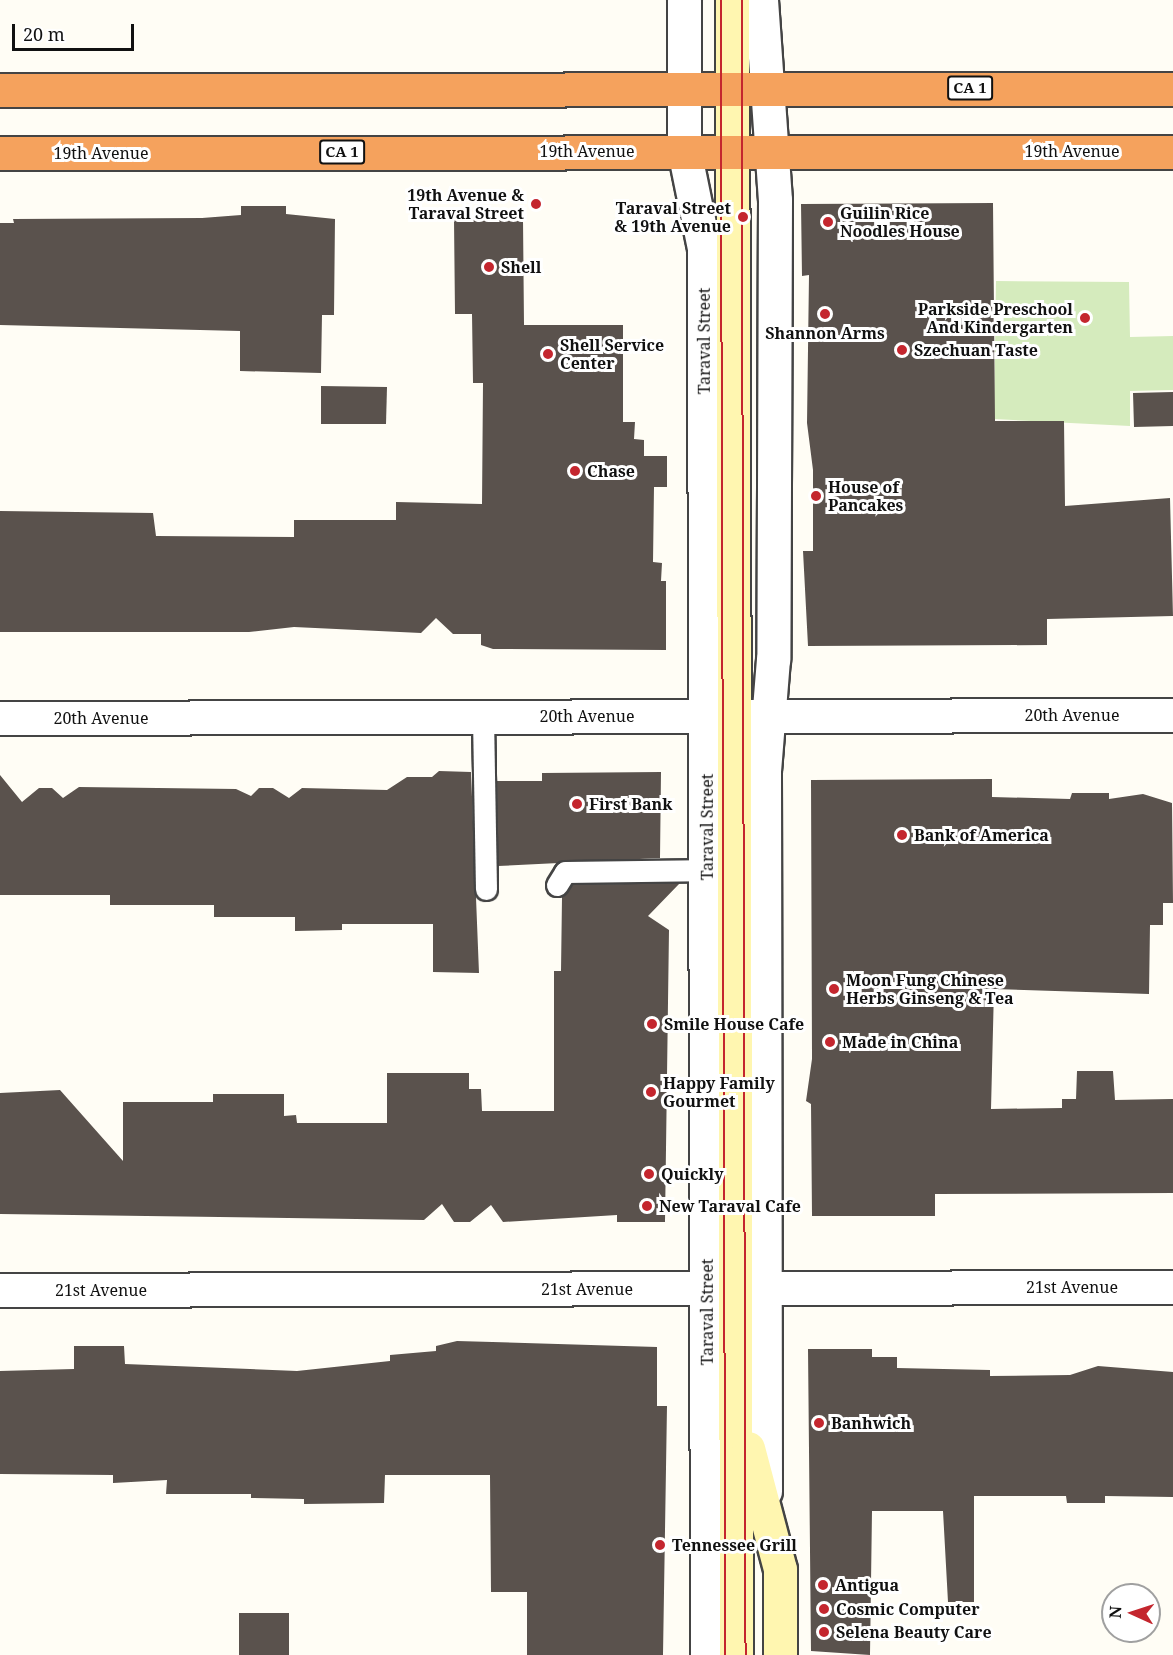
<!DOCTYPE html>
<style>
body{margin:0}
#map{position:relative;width:1173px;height:1655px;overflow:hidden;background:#fffdf5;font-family:"Noto Serif",serif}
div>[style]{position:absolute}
.green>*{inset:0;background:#d5ebbd}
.building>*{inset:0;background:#5a524d}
.roads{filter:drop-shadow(2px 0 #444) drop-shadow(-2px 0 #444) drop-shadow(0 2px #444) drop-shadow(0 -2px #444)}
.lane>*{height:21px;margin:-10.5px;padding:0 10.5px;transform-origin:10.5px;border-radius:10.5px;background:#fff}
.street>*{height:33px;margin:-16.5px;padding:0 16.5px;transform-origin:16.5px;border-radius:16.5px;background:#fff}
.secondary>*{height:33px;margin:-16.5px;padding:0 16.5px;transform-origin:16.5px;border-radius:16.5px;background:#fff6b0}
.highway>*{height:33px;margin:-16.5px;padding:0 16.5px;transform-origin:16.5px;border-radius:16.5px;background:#f5a25d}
.tram>*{height:1.5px;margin:-0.75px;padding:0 0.75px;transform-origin:0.75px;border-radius:0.75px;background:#c4262e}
.dots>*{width:16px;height:16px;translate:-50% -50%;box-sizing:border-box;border:3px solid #fff;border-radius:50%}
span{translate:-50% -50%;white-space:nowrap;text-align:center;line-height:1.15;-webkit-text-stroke:6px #fff;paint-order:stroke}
.shield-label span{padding:2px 4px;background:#fff;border:2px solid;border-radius:4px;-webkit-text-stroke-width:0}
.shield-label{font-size:15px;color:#111;font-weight:700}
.street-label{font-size:16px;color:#111}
.poi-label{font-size:16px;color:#111;font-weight:700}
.right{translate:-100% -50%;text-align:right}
.left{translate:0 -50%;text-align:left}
.north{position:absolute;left:1101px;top:1583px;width:60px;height:60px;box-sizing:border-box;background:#fff;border:2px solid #a0a0a0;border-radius:50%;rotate:273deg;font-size:16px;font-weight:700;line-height:24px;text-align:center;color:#111}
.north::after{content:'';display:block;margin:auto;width:21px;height:27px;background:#c4262e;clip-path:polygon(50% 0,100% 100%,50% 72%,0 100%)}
.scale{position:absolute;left:12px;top:24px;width:122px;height:27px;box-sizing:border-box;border:3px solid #111;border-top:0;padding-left:8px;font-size:18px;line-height:21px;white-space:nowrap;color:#111;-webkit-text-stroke:4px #fff;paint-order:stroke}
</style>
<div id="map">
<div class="green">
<div style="clip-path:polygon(996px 281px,1129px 282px,1130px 337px,1173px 336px,1173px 390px,1130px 391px,1130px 426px,994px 419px)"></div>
</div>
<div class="building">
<div style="clip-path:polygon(993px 203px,995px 421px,1064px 421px,1065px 506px,1170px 498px,1173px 616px,1047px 619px,1047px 645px,808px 646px,803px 551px,813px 551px,813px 470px,807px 423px,809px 275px,802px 276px,801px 204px)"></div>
<div style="clip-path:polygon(241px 206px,286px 206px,286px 214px,335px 219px,334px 315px,322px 315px,321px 373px,240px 371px,240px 331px,0 325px,0 223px,14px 223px,13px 219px,202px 218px,241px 215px)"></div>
<div style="clip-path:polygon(523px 219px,524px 325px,623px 325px,623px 422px,635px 422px,634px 439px,644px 440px,644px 456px,667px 456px,667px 487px,654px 487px,653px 562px,662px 563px,661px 581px,666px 581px,666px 650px,493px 649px,481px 645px,481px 634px,453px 634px,436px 618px,421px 633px,294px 627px,249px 632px,0 632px,0 511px,153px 513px,156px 536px,294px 537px,294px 520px,396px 520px,396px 502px,482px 504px,483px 383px,473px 383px,472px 314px,455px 314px,454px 220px)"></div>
<div style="clip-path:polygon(321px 386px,387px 387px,386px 424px,321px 424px)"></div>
<div style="clip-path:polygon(1173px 392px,1173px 426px,1134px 427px,1133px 393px)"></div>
<div style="clip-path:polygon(439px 771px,471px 772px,479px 973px,433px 972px,433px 924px,342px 924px,342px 930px,295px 931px,295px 917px,214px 917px,214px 905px,110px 905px,110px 895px,0 895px,0 775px,22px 802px,39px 788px,52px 788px,63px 798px,79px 787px,236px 789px,251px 796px,259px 788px,273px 788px,289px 798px,302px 788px,387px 790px,407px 777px,432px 777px)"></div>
<div style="clip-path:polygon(661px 772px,660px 858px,498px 866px,497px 781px,542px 781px,542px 773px)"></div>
<div style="clip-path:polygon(992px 779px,992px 797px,1070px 799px,1072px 793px,1109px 793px,1109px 799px,1143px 794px,1172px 803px,1173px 903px,1163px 903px,1163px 925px,1150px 925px,1149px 994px,994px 989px,991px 1109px,1062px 1108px,1062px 1099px,1076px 1099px,1077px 1071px,1113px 1071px,1115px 1100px,1173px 1099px,1173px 1193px,935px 1194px,935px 1216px,812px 1216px,811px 1104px,806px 1101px,812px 1059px,811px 780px)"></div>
<div style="clip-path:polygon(680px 883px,648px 916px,669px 930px,665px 1222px,617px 1222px,617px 1215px,503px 1222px,491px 1205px,470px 1222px,454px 1222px,442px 1204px,424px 1220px,0 1214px,0 1093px,60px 1090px,123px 1161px,123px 1102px,213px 1102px,213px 1094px,284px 1094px,284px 1116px,296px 1115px,297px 1123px,387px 1123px,387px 1073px,469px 1073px,469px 1089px,481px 1089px,482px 1111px,554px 1111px,554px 971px,561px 971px,562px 897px,572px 885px)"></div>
<div style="clip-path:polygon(457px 1341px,657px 1347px,657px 1406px,667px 1406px,663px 1655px,527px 1655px,527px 1592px,491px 1592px,490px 1475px,385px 1475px,384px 1503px,304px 1504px,304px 1499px,251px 1498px,251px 1494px,166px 1494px,167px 1480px,113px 1483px,113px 1475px,0 1474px,0 1371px,74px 1369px,74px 1346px,124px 1346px,125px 1364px,297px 1371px,390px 1361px,390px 1355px,436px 1351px,436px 1346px)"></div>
<div style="clip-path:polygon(808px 1349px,872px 1349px,872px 1357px,897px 1357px,897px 1368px,990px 1370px,990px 1376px,1070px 1375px,1098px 1366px,1173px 1372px,1173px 1497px,1105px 1496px,1105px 1503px,1067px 1503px,1066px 1496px,974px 1496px,974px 1602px,948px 1602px,943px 1511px,872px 1511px,870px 1655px,811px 1651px)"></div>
<div style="clip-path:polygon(239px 1613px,289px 1613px,289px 1655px,239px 1655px)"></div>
</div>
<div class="roads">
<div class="lane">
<div style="left:483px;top:717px;width:172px;rotate:89deg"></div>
<div style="left:557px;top:885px;width:15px;rotate:-58deg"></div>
<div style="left:565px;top:872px;width:152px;rotate:-0.8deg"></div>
</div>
<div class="street">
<div style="left:684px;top:0;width:150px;rotate:90deg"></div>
<div style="left:684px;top:150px;width:100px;rotate:78.5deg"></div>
<div style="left:704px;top:248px;width:1407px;rotate:89.88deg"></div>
<div style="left:761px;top:0;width:200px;rotate:86deg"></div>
<div style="left:775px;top:200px;width:459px;rotate:90.2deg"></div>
<div style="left:773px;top:659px;width:112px;rotate:94.6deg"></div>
<div style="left:764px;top:771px;width:720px;rotate:89.92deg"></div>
<div style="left:0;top:718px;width:1173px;rotate:-0.15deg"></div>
<div style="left:0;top:1290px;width:1173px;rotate:-0.15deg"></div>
</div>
<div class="secondary">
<div style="left:732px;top:0;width:1655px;rotate:89.86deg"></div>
<div style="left:748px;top:1448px;width:125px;rotate:75.2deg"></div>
<div style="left:780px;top:1569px;width:86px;rotate:90deg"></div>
</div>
<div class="highway">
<div style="left:0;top:90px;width:1173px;rotate:-0.05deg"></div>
<div style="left:0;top:153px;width:1173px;rotate:-0.05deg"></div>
</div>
</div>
<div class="tram">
<div style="left:721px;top:0;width:1655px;rotate:89.83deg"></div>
<div style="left:742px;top:0;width:1655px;rotate:89.86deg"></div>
</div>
<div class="dots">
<div style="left:536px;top:204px;background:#c4262e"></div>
<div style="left:743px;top:217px;background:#c4262e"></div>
<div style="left:828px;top:222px;background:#c4262e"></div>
<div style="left:489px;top:267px;background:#c4262e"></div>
<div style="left:825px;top:314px;background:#c4262e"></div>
<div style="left:1085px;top:318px;background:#c4262e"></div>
<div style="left:902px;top:350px;background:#c4262e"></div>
<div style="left:548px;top:354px;background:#c4262e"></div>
<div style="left:575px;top:471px;background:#c4262e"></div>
<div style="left:816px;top:496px;background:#c4262e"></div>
<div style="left:577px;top:804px;background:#c4262e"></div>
<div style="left:902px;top:835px;background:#c4262e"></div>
<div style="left:834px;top:989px;background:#c4262e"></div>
<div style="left:652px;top:1024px;background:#c4262e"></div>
<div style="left:830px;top:1042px;background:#c4262e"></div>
<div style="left:651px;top:1092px;background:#c4262e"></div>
<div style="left:649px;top:1174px;background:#c4262e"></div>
<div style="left:647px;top:1206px;background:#c4262e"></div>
<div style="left:819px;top:1423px;background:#c4262e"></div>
<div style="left:660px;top:1545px;background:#c4262e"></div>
<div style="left:823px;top:1585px;background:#c4262e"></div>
<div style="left:824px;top:1609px;background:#c4262e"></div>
<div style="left:824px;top:1632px;background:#c4262e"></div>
</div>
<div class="shield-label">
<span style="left:970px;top:88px">CA 1</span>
<span style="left:342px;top:152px">CA 1</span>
</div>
<div class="street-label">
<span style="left:587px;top:151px">19th Avenue</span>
<span style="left:1072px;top:151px">19th Avenue</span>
<span style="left:101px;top:153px">19th Avenue</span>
<span style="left:704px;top:341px;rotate:-90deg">Taraval Street</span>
<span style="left:1072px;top:715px">20th Avenue</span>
<span style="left:587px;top:716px">20th Avenue</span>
<span style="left:101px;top:718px">20th Avenue</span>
<span style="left:707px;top:827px;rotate:-90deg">Taraval Street</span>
<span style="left:1072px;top:1287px">21st Avenue</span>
<span style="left:587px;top:1289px">21st Avenue</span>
<span style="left:101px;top:1290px">21st Avenue</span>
<span style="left:707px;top:1312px;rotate:-90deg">Taraval Street</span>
</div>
<div class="poi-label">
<span class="right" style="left:524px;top:204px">19th Avenue &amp;<br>Taraval Street</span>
<span class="right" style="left:731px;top:217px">Taraval Street<br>&amp; 19th Avenue</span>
<span class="left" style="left:840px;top:222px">Guilin Rice<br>Noodles House</span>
<span class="left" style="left:501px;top:267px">Shell</span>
<span class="right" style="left:1073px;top:318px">Parkside Preschool<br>And Kindergarten</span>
<span style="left:825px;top:333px">Shannon Arms</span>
<span class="left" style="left:560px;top:354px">Shell Service<br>Center</span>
<span class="left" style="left:914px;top:350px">Szechuan Taste</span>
<span class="left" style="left:587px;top:471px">Chase</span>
<span class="left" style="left:828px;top:496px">House of<br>Pancakes</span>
<span class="left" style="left:589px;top:804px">First Bank</span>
<span class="left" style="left:914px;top:835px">Bank of America</span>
<span class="left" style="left:846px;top:989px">Moon Fung Chinese<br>Herbs Ginseng &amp; Tea</span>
<span class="left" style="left:664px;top:1024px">Smile House Cafe</span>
<span class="left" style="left:842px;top:1042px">Made in China</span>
<span class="left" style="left:663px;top:1092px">Happy Family<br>Gourmet</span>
<span class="left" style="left:661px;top:1174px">Quickly</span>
<span class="left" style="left:659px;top:1206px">New Taraval Cafe</span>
<span class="left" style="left:831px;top:1423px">Banhwich</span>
<span class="left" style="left:672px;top:1545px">Tennessee Grill</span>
<span class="left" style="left:835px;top:1585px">Antigua</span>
<span class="left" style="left:836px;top:1609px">Cosmic Computer</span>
<span class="left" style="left:836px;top:1632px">Selena Beauty Care</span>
</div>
<div class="north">N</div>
<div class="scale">20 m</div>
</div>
